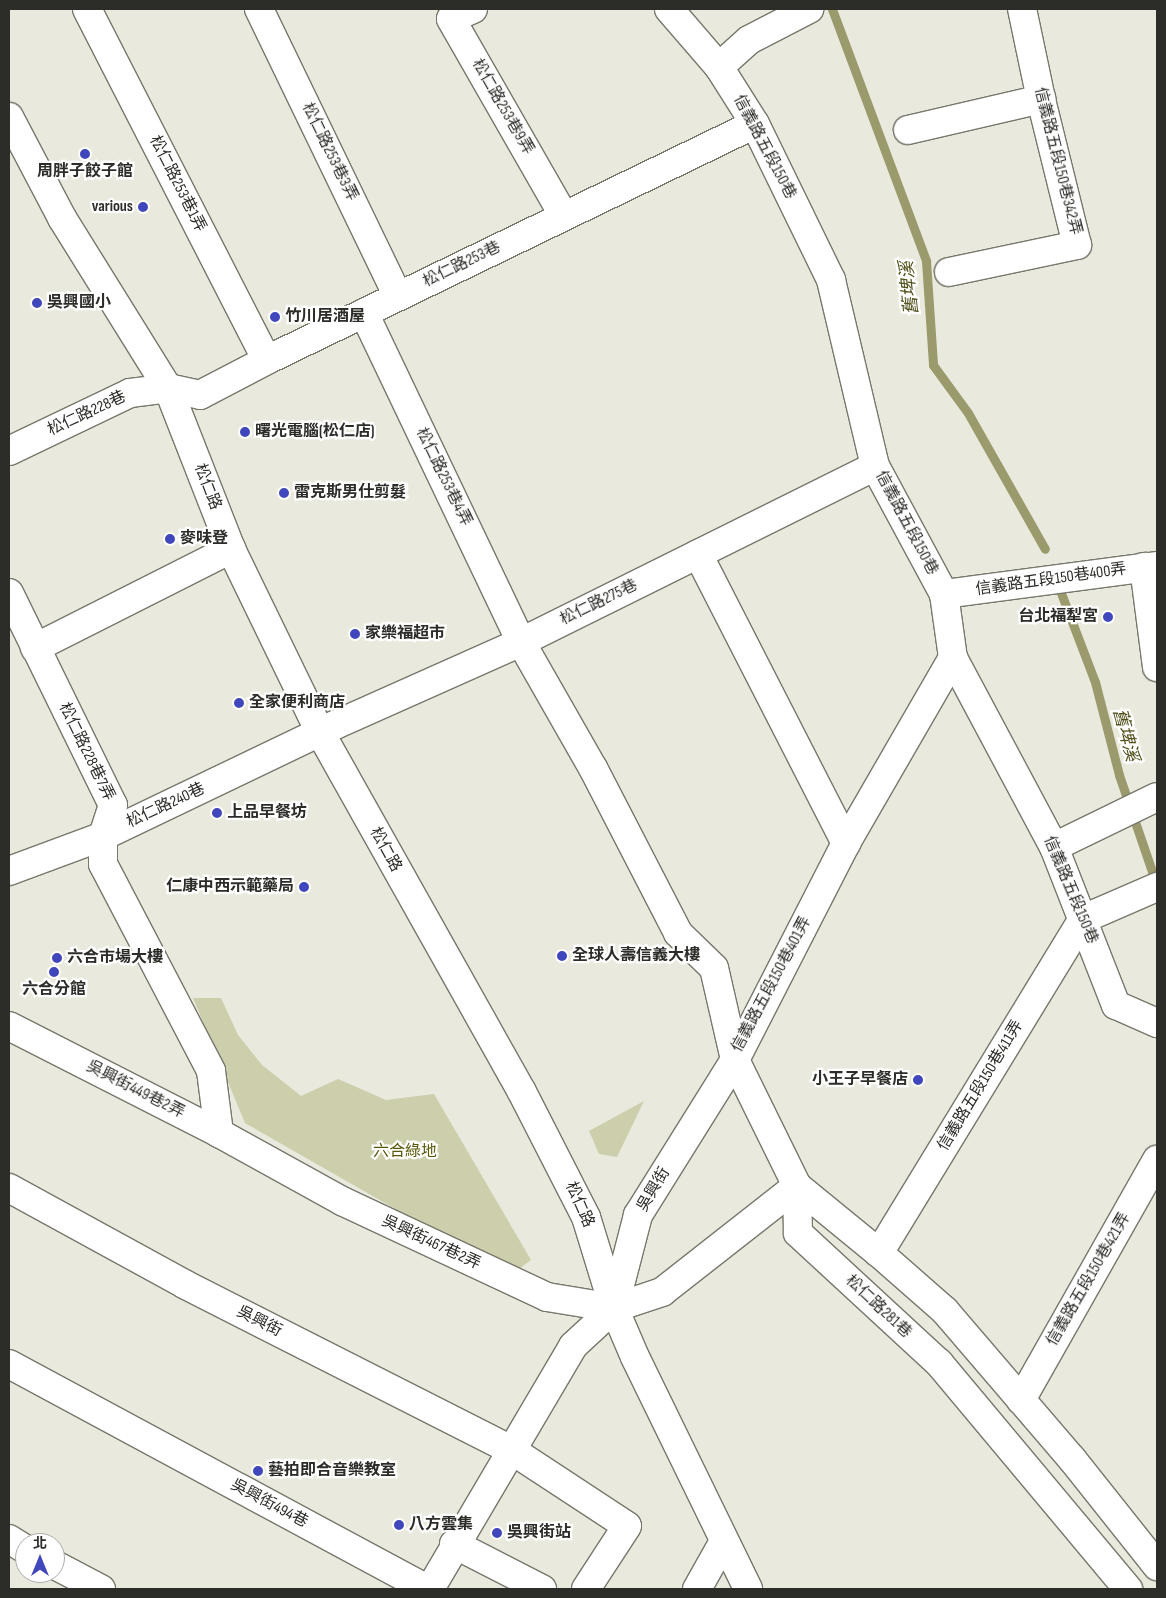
<!DOCTYPE html>
<meta charset="utf-8">
<style>
body{margin:0}
#map{position:relative;width:1166px;height:1598px;overflow:hidden;background:#e9e9dd;font-family:"Sofia Sans Condensed","Noto Sans TC",sans-serif}
div>[style]{position:absolute}
.green>*{inset:0;background:#cdceac}
.stream>*{height:9px;margin:-4.5px;padding:0 4.5px;transform-origin:4.5px;border-radius:4.5px;background:#9a9a6d}
.roads{filter:drop-shadow(1px 0 #77776c) drop-shadow(-1px 0 #77776c) drop-shadow(0 1px #77776c) drop-shadow(0 -1px #77776c)}
.minor>*{height:28px;margin:-14px;padding:0 14px;transform-origin:14px;border-radius:14px;background:#fff}
.dots>*{width:14px;height:14px;translate:-50% -50%;box-sizing:border-box;border:2px solid #fff;border-radius:50%}
span{translate:-50% -50%;white-space:nowrap;text-align:center;line-height:1.15;-webkit-text-stroke:4.5px #fff;paint-order:stroke}
.street-label{font-size:16px;color:#2c2d28}
.poi-label{font-size:16px;color:#2c2d28;font-weight:700}
.right{translate:-100% -50%;text-align:right}
.left{translate:0 -50%;text-align:left}
.park-label{font-size:16px;color:#5a5809}
.water-label{font-size:18px;color:#514f1a;font-style:italic}
.frame{position:absolute;inset:0;border:10px solid #2c2d28;pointer-events:none}
.north{position:absolute;left:15px;top:1533px;width:50px;height:50px;box-sizing:border-box;background:#fff;border:1px solid #ababa9;border-radius:50%;rotate:0deg;font-size:14px;font-weight:700;line-height:20px;text-align:center;color:#2c2d28}
.north::after{content:'';display:block;margin:auto;width:18px;height:22px;background:#4047bc;clip-path:polygon(50% 0,100% 100%,50% 72%,0 100%)}
</style>
<div id="map">
<div class="green">
<div style="clip-path:polygon(193px 998px,221px 998px,238px 1035px,262px 1065px,301px 1096px,338px 1079px,386px 1100px,434px 1094px,531px 1260px,511px 1275px,245px 1123px)"></div>
<div style="clip-path:polygon(644px 1101px,617px 1157px,599px 1154px,589px 1131px)"></div>
</div>
<div class="stream">
<div style="left:832px;top:9px;width:269px;rotate:69.5deg"></div>
<div style="left:926px;top:261px;width:104px;rotate:86.1deg"></div>
<div style="left:933px;top:365px;width:59px;rotate:53.9deg"></div>
<div style="left:968px;top:413px;width:156px;rotate:60.5deg"></div>
<div style="left:1061px;top:593px;width:95px;rotate:69.1deg"></div>
<div style="left:1095px;top:682px;width:96px;rotate:75.5deg"></div>
<div style="left:1119px;top:775px;width:117px;rotate:71.1deg"></div>
</div>
<div class="roads">
<div class="minor">
<div style="left:87px;top:9px;width:394px;rotate:62.9deg"></div>
<div style="left:259px;top:9px;width:319px;rotate:64.2deg"></div>
<div style="left:473px;top:9px;width:24px;rotate:156deg"></div>
<div style="left:451px;top:19px;width:227px;rotate:60.2deg"></div>
<div style="left:669px;top:9px;width:77px;rotate:49.2deg"></div>
<div style="left:719px;top:67px;width:67px;rotate:57.7deg"></div>
<div style="left:755px;top:124px;width:174px;rotate:64deg"></div>
<div style="left:831px;top:280px;width:191px;rotate:76.7deg"></div>
<div style="left:875px;top:466px;width:145px;rotate:61.7deg"></div>
<div style="left:944px;top:594px;width:65px;rotate:82deg"></div>
<div style="left:953px;top:658px;width:214px;rotate:61.9deg"></div>
<div style="left:1054px;top:847px;width:170px;rotate:68.6deg"></div>
<div style="left:1116px;top:1005px;width:45px;rotate:23.7deg"></div>
<div style="left:719px;top:67px;width:40px;rotate:-42deg"></div>
<div style="left:749px;top:40px;width:68px;rotate:-27.3deg"></div>
<div style="left:9px;top:117px;width:114px;rotate:62.3deg"></div>
<div style="left:62px;top:218px;width:200px;rotate:58.1deg"></div>
<div style="left:168px;top:388px;width:173px;rotate:68.6deg"></div>
<div style="left:231px;top:549px;width:203px;rotate:64.1deg"></div>
<div style="left:320px;top:732px;width:411px;rotate:60.7deg"></div>
<div style="left:521px;top:1090px;width:143px;rotate:62.9deg"></div>
<div style="left:586px;top:1217px;width:95px;rotate:72.9deg"></div>
<div style="left:614px;top:1308px;width:53px;rotate:66.8deg"></div>
<div style="left:635px;top:1357px;width:258px;rotate:64deg"></div>
<div style="left:908px;top:130px;width:137px;rotate:-13.1deg"></div>
<div style="left:949px;top:272px;width:131px;rotate:-11.9deg"></div>
<div style="left:1077px;top:245px;width:150px;rotate:-103.9deg"></div>
<div style="left:1041px;top:99px;width:92px;rotate:-101.9deg"></div>
<div style="left:364px;top:313px;width:365px;rotate:64.5deg"></div>
<div style="left:521px;top:642px;width:145px;rotate:60.3deg"></div>
<div style="left:593px;top:768px;width:186px;rotate:62.7deg"></div>
<div style="left:678px;top:933px;width:50px;rotate:44.2deg"></div>
<div style="left:714px;top:968px;width:94px;rotate:77.1deg"></div>
<div style="left:735px;top:1060px;width:140px;rotate:63.8deg"></div>
<div style="left:797px;top:1186px;width:106px;rotate:39.3deg"></div>
<div style="left:879px;top:1253px;width:88px;rotate:41.3deg"></div>
<div style="left:945px;top:1311px;width:195px;rotate:49.4deg"></div>
<div style="left:1072px;top:1459px;width:137px;rotate:51.5deg"></div>
<div style="left:9px;top:451px;width:134px;rotate:-25.6deg"></div>
<div style="left:130px;top:393px;width:38px;rotate:-7deg"></div>
<div style="left:168px;top:388px;width:33px;rotate:12deg"></div>
<div style="left:200px;top:395px;width:76px;rotate:-27.6deg"></div>
<div style="left:267px;top:360px;width:542px;rotate:-25.81deg"></div>
<div style="left:698px;top:554px;width:325px;rotate:62.9deg"></div>
<div style="left:1144px;top:567px;width:101px;rotate:82.6deg"></div>
<div style="left:9px;top:593px;width:236px;rotate:63.9deg"></div>
<div style="left:113px;top:805px;width:33px;rotate:108deg"></div>
<div style="left:103px;top:836px;width:28px;rotate:90deg"></div>
<div style="left:103px;top:864px;width:233px;rotate:62.4deg"></div>
<div style="left:211px;top:1071px;width:63px;rotate:82.6deg"></div>
<div style="left:944px;top:594px;width:215px;rotate:-7.5deg"></div>
<div style="left:35px;top:648px;width:220px;rotate:-26.8deg"></div>
<div style="left:1054px;top:847px;width:114px;rotate:-25.9deg"></div>
<div style="left:9px;top:871px;width:100px;rotate:-20.4deg"></div>
<div style="left:103px;top:836px;width:257px;rotate:-25.6deg"></div>
<div style="left:335px;top:725px;width:204px;rotate:-24deg"></div>
<div style="left:521px;top:642px;width:395px;rotate:-26.4deg"></div>
<div style="left:9px;top:1026px;width:236px;rotate:27deg"></div>
<div style="left:219px;top:1133px;width:141px;rotate:28.9deg"></div>
<div style="left:342px;top:1201px;width:226px;rotate:25.1deg"></div>
<div style="left:547px;top:1297px;width:68px;rotate:9.3deg"></div>
<div style="left:614px;top:1308px;width:51px;rotate:-18.4deg"></div>
<div style="left:662px;top:1292px;width:172px;rotate:-38.1deg"></div>
<div style="left:797px;top:1186px;width:47px;rotate:88.8deg"></div>
<div style="left:798px;top:1233px;width:192px;rotate:42.7deg"></div>
<div style="left:939px;top:1363px;width:295px;rotate:50.1deg"></div>
<div style="left:9px;top:1188px;width:200px;rotate:28.7deg"></div>
<div style="left:184px;top:1284px;width:369px;rotate:26.9deg"></div>
<div style="left:513px;top:1451px;width:136px;rotate:33.3deg"></div>
<div style="left:627px;top:1526px;width:75px;rotate:123.1deg"></div>
<div style="left:879px;top:1253px;width:391px;rotate:-58.6deg"></div>
<div style="left:1083px;top:919px;width:81px;rotate:-23.4deg"></div>
<div style="left:9px;top:1364px;width:475px;rotate:28.3deg"></div>
<div style="left:1021px;top:1400px;width:276px;rotate:-60.5deg"></div>
<div style="left:9px;top:1539px;width:19px;rotate:32deg"></div>
<div style="left:454px;top:1544px;width:99px;rotate:27.1deg"></div>
<div style="left:55px;top:1565px;width:52px;rotate:27.6deg"></div>
<div style="left:430px;top:1589px;width:282px;rotate:-59.5deg"></div>
<div style="left:573px;top:1346px;width:56px;rotate:-42.8deg"></div>
<div style="left:614px;top:1308px;width:96px;rotate:-75.5deg"></div>
<div style="left:638px;top:1215px;width:183px;rotate:-58deg"></div>
<div style="left:735px;top:1060px;width:244px;rotate:-62.9deg"></div>
<div style="left:846px;top:843px;width:214px;rotate:-60deg"></div>
<div style="left:697px;top:1589px;width:55px;rotate:-60.6deg"></div>
</div>
</div>
<div class="dots">
<div style="left:85px;top:154px;background:#4047bc"></div>
<div style="left:143px;top:207px;background:#4047bc"></div>
<div style="left:37px;top:303px;background:#4047bc"></div>
<div style="left:275px;top:317px;background:#4047bc"></div>
<div style="left:245px;top:432px;background:#4047bc"></div>
<div style="left:284px;top:493px;background:#4047bc"></div>
<div style="left:170px;top:539px;background:#4047bc"></div>
<div style="left:1108px;top:617px;background:#4047bc"></div>
<div style="left:355px;top:634px;background:#4047bc"></div>
<div style="left:239px;top:703px;background:#4047bc"></div>
<div style="left:217px;top:813px;background:#4047bc"></div>
<div style="left:304px;top:887px;background:#4047bc"></div>
<div style="left:562px;top:956px;background:#4047bc"></div>
<div style="left:57px;top:958px;background:#4047bc"></div>
<div style="left:54px;top:972px;background:#4047bc"></div>
<div style="left:918px;top:1080px;background:#4047bc"></div>
<div style="left:258px;top:1471px;background:#4047bc"></div>
<div style="left:399px;top:1525px;background:#4047bc"></div>
<div style="left:497px;top:1533px;background:#4047bc"></div>
</div>
<div class="street-label">
<span style="left:502px;top:107px;rotate:60deg">松仁路253巷9弄</span>
<span style="left:764px;top:147px;rotate:62deg">信義路五段150巷</span>
<span style="left:329px;top:152px;rotate:64deg">松仁路253巷3弄</span>
<span style="left:1057px;top:161px;rotate:76deg">信義路五段150巷342弄</span>
<span style="left:177px;top:184px;rotate:63deg">松仁路253巷1弄</span>
<span style="left:462px;top:265px;rotate:-26deg">松仁路253巷</span>
<span style="left:87px;top:414px;rotate:-25deg">松仁路228巷</span>
<span style="left:443px;top:477px;rotate:64deg">松仁路253巷4弄</span>
<span style="left:207px;top:487px;rotate:69deg">松仁路</span>
<span style="left:906px;top:523px;rotate:62deg">信義路五段150巷</span>
<span style="left:1051px;top:580px;rotate:-8deg">信義路五段150巷400弄</span>
<span style="left:599px;top:603px;rotate:-26deg">松仁路275巷</span>
<span style="left:86px;top:752px;rotate:64deg">松仁路228巷7弄</span>
<span style="left:166px;top:806px;rotate:-25deg">松仁路240巷</span>
<span style="left:385px;top:850px;rotate:61deg">松仁路</span>
<span style="left:1070px;top:890px;rotate:67deg">信義路五段150巷</span>
<span style="left:772px;top:985px;rotate:-62deg">信義路五段150巷401弄</span>
<span style="left:981px;top:1086px;rotate:-59deg">信義路五段150巷411弄</span>
<span style="left:135px;top:1090px;rotate:27deg">吳興街449巷2弄</span>
<span style="left:654px;top:1190px;rotate:-59deg">吳興街</span>
<span style="left:579px;top:1205px;rotate:66deg">松仁路</span>
<span style="left:431px;top:1243px;rotate:25deg">吳興街467巷2弄</span>
<span style="left:1089px;top:1280px;rotate:-60deg">信義路五段150巷421弄</span>
<span style="left:878px;top:1307px;rotate:43deg">松仁路281巷</span>
<span style="left:259px;top:1322px;rotate:27deg">吳興街</span>
<span style="left:269px;top:1504px;rotate:28deg">吳興街494巷</span>
</div>
<div class="poi-label">
<span style="left:85px;top:172px">周胖子餃子館</span>
<span class="right" style="left:133px;top:207px">various</span>
<span class="left" style="left:47px;top:303px">吳興國小</span>
<span class="left" style="left:285px;top:317px">竹川居酒屋</span>
<span class="left" style="left:255px;top:432px">曙光電腦(松仁店)</span>
<span class="left" style="left:294px;top:493px">雷克斯男仕剪髮</span>
<span class="left" style="left:180px;top:539px">麥味登</span>
<span class="right" style="left:1098px;top:617px">台北福犁宮</span>
<span class="left" style="left:365px;top:634px">家樂福超市</span>
<span class="left" style="left:249px;top:703px">全家便利商店</span>
<span class="left" style="left:227px;top:813px">上品早餐坊</span>
<span class="right" style="left:294px;top:887px">仁康中西示範藥局</span>
<span class="left" style="left:572px;top:956px">全球人壽信義大樓</span>
<span class="left" style="left:67px;top:958px">六合市場大樓</span>
<span style="left:54px;top:990px">六合分館</span>
<span class="right" style="left:908px;top:1080px">小王子早餐店</span>
<span class="left" style="left:268px;top:1471px">藝拍即合音樂教室</span>
<span class="left" style="left:409px;top:1525px">八方雲集</span>
<span class="left" style="left:507px;top:1533px">吳興街站</span>
</div>
<div class="park-label">
<span style="left:405px;top:1152px">六合綠地</span>
</div>
<div class="water-label">
<span style="left:910px;top:288px;rotate:-96deg">舊埤溪</span>
<span style="left:1125px;top:735px;rotate:75deg">舊埤溪</span>
</div>
<div class="frame"></div>
<div class="north">北</div>
</div>
